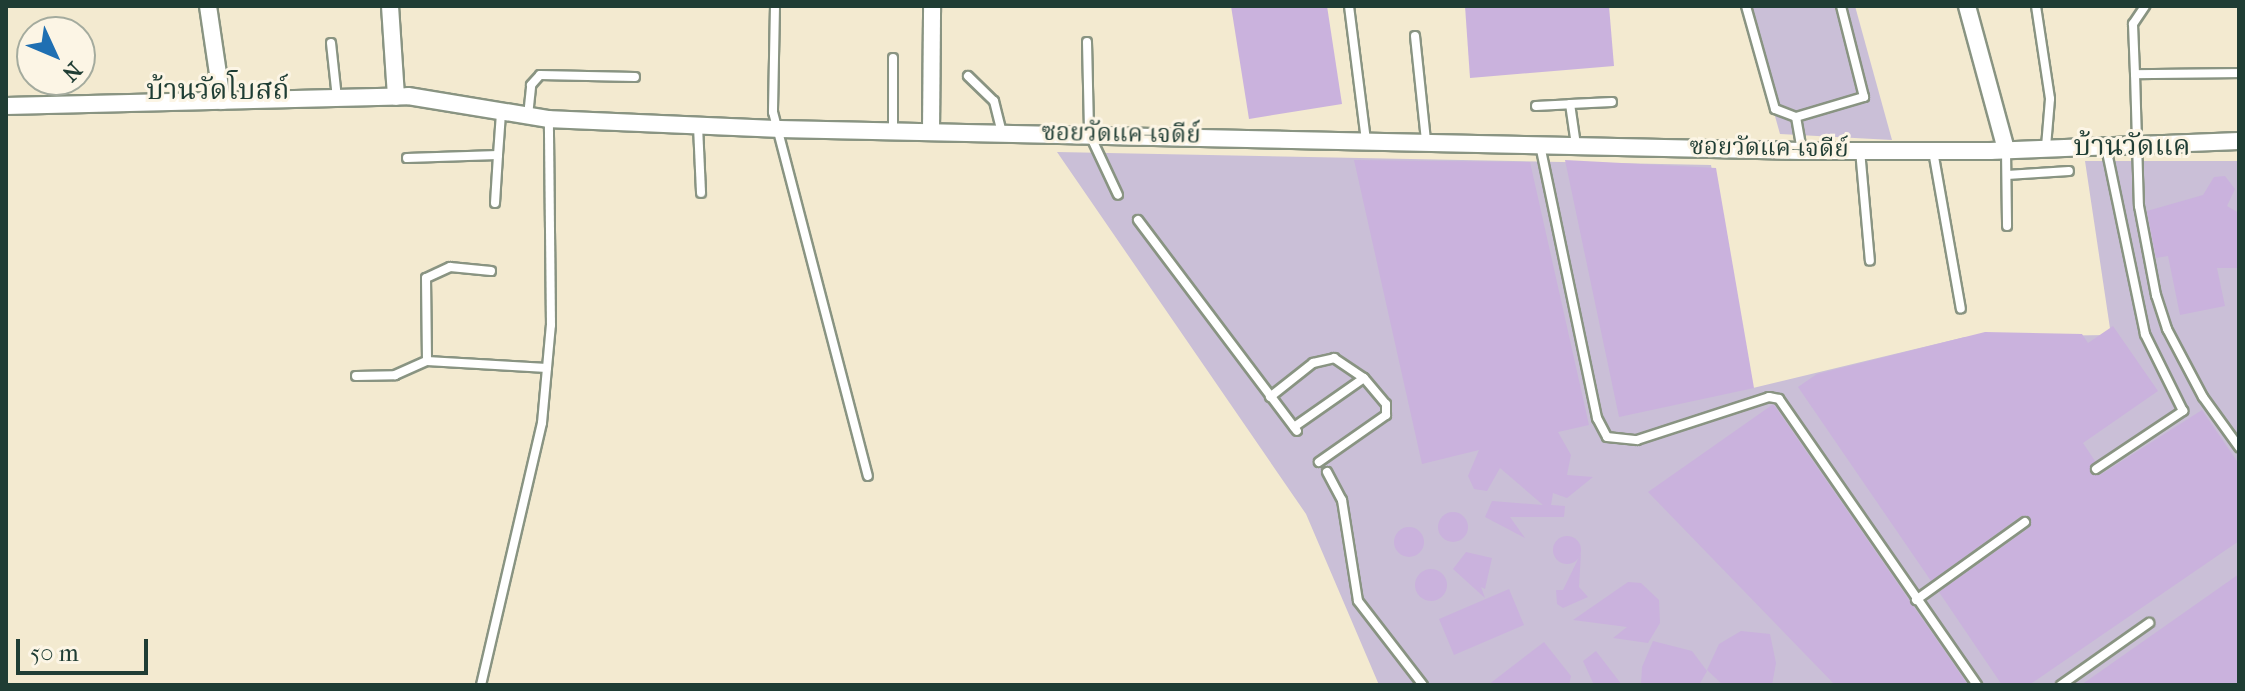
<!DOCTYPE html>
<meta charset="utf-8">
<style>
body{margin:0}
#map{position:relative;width:2245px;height:691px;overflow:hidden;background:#f3ead0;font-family:"IM FELL French Canon","Noto Serif Thai",serif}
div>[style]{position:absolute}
.industrial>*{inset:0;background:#cabfd7}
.building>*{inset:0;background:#cab2dd}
.round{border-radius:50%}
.roads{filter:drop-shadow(2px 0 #899482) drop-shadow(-2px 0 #899482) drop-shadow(0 2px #899482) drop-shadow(0 -2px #899482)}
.lane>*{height:8px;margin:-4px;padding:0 4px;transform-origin:4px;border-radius:4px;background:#fff}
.street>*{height:16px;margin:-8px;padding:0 8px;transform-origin:8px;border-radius:8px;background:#fff}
span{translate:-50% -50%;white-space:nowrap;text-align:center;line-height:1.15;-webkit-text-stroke:6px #fcf5e5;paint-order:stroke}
.street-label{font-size:24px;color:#1f3d34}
.quarter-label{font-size:28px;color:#1f3d34}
.frame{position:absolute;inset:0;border:8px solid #1f3d34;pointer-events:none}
.north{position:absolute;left:16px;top:16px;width:80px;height:80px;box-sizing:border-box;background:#fcf5e5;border:2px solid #a4ab9e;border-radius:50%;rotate:134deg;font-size:22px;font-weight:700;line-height:32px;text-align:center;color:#1f3d34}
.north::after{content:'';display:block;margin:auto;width:28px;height:36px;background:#1f6fb2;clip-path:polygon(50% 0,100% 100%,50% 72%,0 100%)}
.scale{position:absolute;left:16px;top:639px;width:132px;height:36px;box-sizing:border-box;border:4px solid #1f3d34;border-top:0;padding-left:10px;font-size:24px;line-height:28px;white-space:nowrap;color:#1f3d34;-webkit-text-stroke:6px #fcf5e5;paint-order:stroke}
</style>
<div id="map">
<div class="industrial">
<div style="clip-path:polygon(1744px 6px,1855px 6px,1892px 140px,1780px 134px)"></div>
<div style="clip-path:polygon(1057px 152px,1711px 165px,1753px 388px,1965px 337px,2111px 335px,2085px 161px,2239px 161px,2239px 685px,1379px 685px,1306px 514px)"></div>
</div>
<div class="building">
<div style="clip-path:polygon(1231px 6px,1327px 6px,1342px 104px,1249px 119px)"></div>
<div style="clip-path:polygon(1465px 6px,1609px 6px,1614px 66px,1470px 78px)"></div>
<div style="clip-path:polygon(1354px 160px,1530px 162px,1589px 425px,1558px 432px,1571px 455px,1567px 475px,1593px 477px,1567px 498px,1553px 493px,1551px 505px,1565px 506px,1564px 517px,1510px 517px,1525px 538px,1485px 517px,1492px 501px,1543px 505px,1500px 468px,1487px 491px,1474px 489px,1468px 476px,1479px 450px,1422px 464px)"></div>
<div style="clip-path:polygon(1565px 160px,1716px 168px,1754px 388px,1619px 417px)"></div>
<div style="clip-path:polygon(2225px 176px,2235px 189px,2227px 206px,2239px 213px,2239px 268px,2217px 268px,2225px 306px,2180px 315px,2168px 256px,2156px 258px,2147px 211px,2203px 195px,2214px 177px)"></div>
<div style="clip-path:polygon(2113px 326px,2158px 391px,2083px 443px,2095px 461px,2090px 472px,2100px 475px,2202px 410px,2239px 464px,2239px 541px,2029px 685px,2002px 685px,1939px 592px,2029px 528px,2031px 519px,2021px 516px,1931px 581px,1798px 387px,1817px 374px,1985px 332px,2082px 334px,2088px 343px)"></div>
<div style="clip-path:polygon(1772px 405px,1774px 405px,1968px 685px,1835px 685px,1648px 492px)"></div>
<div class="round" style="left:1438px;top:512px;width:30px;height:30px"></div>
<div class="round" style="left:1394px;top:527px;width:30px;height:30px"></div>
<div class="round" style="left:1553px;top:536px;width:28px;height:28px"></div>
<div style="clip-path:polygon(1466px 552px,1492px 558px,1485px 589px,1481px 587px,1485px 598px,1453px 569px)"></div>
<div style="clip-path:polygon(1581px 553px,1579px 587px,1588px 597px,1563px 608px,1557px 604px,1556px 590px,1563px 590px)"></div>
<div class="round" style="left:1415px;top:569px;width:32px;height:32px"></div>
<div style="clip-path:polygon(2239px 574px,2239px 685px,2081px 685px)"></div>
<div style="clip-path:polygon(1628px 582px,1641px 583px,1659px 600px,1660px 623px,1648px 643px,1613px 638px,1627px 627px,1573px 620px)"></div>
<div style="clip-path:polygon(1509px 589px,1524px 625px,1454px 655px,1439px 619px)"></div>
<div style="clip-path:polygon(1741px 631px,1770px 634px,1776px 663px,1772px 685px,1723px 685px,1707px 670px,1719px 644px)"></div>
<div style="clip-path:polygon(1653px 641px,1692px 651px,1707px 671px,1699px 685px,1641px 685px,1642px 667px)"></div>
<div style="clip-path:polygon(1544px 642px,1571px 676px,1569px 685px,1488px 685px)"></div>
<div style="clip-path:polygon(1596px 651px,1622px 685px,1594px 685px,1583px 661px)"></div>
</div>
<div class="roads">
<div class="lane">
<div style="left:775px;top:6px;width:106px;rotate:91.1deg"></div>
<div style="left:773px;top:112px;width:376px;rotate:75.4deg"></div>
<div style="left:1349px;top:6px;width:135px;rotate:82.8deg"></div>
<div style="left:1746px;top:6px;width:107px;rotate:74.3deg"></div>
<div style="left:1775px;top:109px;width:22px;rotate:21deg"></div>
<div style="left:1796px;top:117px;width:71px;rotate:-16.4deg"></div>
<div style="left:1864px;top:97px;width:94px;rotate:-104.2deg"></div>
<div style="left:2036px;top:6px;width:94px;rotate:81.4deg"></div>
<div style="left:2050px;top:99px;width:48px;rotate:94.8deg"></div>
<div style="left:1415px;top:36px;width:106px;rotate:84deg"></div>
<div style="left:1087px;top:42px;width:91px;rotate:88.7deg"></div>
<div style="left:1089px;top:133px;width:68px;rotate:64.9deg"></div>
<div style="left:331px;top:43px;width:55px;rotate:83.8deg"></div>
<div style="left:893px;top:58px;width:73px;rotate:90deg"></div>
<div style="left:2239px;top:73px;width:104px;rotate:179.4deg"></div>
<div style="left:2135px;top:74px;width:132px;rotate:88.3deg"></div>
<div style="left:2139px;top:206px;width:91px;rotate:79.2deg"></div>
<div style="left:2156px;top:295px;width:36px;rotate:72deg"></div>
<div style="left:2167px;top:329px;width:77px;rotate:62.1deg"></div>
<div style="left:2203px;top:397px;width:62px;rotate:54.2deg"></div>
<div style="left:2135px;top:74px;width:50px;rotate:-92.3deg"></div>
<div style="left:2133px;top:24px;width:22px;rotate:-56deg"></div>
<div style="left:968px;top:76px;width:36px;rotate:44deg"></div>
<div style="left:994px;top:101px;width:32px;rotate:76deg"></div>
<div style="left:1536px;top:106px;width:34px;rotate:-3deg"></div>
<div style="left:528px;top:116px;width:31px;rotate:-84deg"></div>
<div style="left:531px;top:85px;width:13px;rotate:-48deg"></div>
<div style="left:540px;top:75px;width:95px;rotate:1.2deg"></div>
<div style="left:1796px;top:117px;width:35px;rotate:80deg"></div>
<div style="left:698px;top:126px;width:67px;rotate:87.4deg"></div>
<div style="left:1540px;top:145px;width:279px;rotate:78.2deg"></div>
<div style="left:1597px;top:418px;width:21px;rotate:62deg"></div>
<div style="left:1607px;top:437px;width:30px;rotate:6deg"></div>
<div style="left:1637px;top:440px;width:139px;rotate:-18deg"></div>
<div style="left:1769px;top:397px;width:10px;rotate:11deg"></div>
<div style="left:1779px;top:399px;width:348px;rotate:55.3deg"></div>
<div style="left:1576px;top:145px;width:41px;rotate:-98.3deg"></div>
<div style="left:1570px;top:104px;width:42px;rotate:-2.7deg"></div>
<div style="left:1860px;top:150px;width:111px;rotate:84.9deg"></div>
<div style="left:1933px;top:151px;width:160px;rotate:80deg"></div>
<div style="left:2006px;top:151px;width:75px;rotate:89.2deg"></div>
<div style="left:407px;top:158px;width:91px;rotate:-1.9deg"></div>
<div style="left:498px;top:155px;width:42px;rotate:-85.9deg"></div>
<div style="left:2007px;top:175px;width:62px;rotate:-3.7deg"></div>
<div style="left:495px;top:203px;width:48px;rotate:-86.4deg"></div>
<div style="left:1138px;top:220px;width:264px;rotate:53deg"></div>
<div style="left:491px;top:271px;width:41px;rotate:-174.4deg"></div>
<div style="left:450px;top:267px;width:26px;rotate:155deg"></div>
<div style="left:426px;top:278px;width:83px;rotate:89.3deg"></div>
<div style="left:427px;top:361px;width:120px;rotate:3.3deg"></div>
<div style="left:356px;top:376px;width:39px;rotate:-1deg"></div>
<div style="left:395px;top:375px;width:35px;rotate:-24deg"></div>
<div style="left:1270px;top:397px;width:55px;rotate:-38.3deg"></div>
<div style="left:1313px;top:363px;width:22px;rotate:-13deg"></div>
<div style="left:1334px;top:358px;width:36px;rotate:34deg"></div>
<div style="left:1364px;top:378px;width:34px;rotate:50deg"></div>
<div style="left:1386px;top:404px;width:11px;rotate:90deg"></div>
<div style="left:1386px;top:415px;width:82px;rotate:145deg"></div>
<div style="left:1294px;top:427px;width:85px;rotate:-35deg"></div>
<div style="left:2096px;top:469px;width:105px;rotate:-33.7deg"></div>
<div style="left:2183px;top:411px;width:86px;rotate:-116.3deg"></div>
<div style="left:2145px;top:334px;width:191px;rotate:-101.8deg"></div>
<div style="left:1327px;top:472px;width:32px;rotate:62deg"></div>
<div style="left:1342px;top:500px;width:102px;rotate:81deg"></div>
<div style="left:1358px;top:601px;width:106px;rotate:52.3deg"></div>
<div style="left:1916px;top:600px;width:134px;rotate:-35.6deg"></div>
<div style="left:481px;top:685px;width:269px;rotate:-76.9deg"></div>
<div style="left:542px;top:423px;width:98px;rotate:-84.8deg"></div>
<div style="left:551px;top:325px;width:205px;rotate:-90.6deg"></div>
<div style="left:2061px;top:685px;width:108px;rotate:-35.2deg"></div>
</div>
<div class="street">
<div style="left:208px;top:6px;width:96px;rotate:81.6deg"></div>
<div style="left:390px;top:6px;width:91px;rotate:86.2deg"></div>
<div style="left:1967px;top:6px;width:149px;rotate:74.8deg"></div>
<div style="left:6px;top:106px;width:402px;rotate:-1.4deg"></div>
<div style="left:408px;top:96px;width:143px;rotate:9.3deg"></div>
<div style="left:549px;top:119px;width:230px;rotate:2.5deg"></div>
<div style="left:779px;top:129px;width:1023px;rotate:1.23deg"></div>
<div style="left:1802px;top:151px;width:188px"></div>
<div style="left:1990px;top:151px;width:249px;rotate:-2.3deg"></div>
<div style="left:931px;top:131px;width:125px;rotate:-89.5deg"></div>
</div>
</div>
<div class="street-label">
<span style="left:1121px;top:134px;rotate:1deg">ซอยวัดแค-เจดีย์</span>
<span style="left:1769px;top:148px;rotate:1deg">ซอยวัดแค-เจดีย์</span>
</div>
<div class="quarter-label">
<span style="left:218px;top:90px">บ้านวัดโบสถ์</span>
<span style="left:2132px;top:146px">บ้านวัดแค</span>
</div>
<div class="frame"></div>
<div class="north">N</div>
<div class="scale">50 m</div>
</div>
